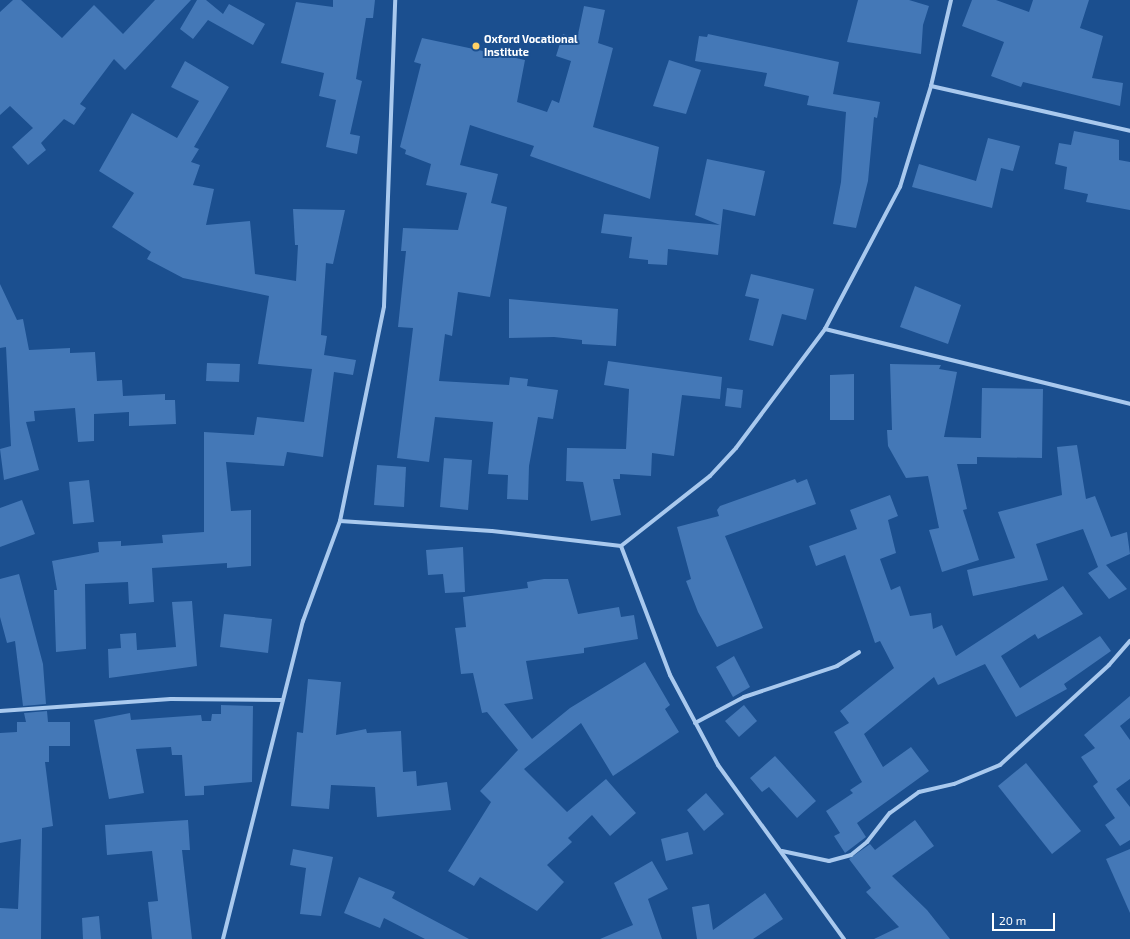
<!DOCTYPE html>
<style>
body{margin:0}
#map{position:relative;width:1130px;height:939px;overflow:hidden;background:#1b4f8f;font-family:"Exo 2",sans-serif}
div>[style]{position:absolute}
.building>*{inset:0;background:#4478b7}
.street>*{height:4px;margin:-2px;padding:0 2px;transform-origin:2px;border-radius:2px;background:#a9c9ee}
.dots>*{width:11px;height:11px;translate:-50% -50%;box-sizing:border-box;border:2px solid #1b4f8f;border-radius:50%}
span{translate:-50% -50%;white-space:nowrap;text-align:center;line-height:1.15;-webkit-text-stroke:4px #1b4f8f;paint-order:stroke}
.poi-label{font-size:11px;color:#fff;font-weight:700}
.left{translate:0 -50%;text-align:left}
.scale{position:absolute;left:992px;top:913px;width:63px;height:18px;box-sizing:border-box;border:2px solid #fff;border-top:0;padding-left:5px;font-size:12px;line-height:14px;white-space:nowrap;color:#fff;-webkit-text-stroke:3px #1b4f8f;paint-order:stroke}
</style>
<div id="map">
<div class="building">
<div style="clip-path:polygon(13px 0,21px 0,62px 38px,94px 5px,123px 34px,155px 0,191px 0,125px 70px,114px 59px,80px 104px,86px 108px,74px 125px,64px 119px,41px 143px,46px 150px,28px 165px,12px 147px,33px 128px,10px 106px,0 115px,0 12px)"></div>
<div style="clip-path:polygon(197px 0,206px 0,223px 14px,229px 4px,265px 24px,253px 45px,208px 20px,193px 39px,180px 29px)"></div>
<div style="clip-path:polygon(333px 0,375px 0,373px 18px,366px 18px,356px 79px,362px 81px,350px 134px,360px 136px,357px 154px,326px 147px,336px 100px,319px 96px,324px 73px,281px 63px,296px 2px,333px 7px)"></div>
<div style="clip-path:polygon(858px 0,909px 0,929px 6px,923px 25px,921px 54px,847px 42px)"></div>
<div style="clip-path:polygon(972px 0,996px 0,1029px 12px,1033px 0,1089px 0,1080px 28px,1103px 36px,1092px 78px,1123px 83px,1120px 106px,1023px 82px,1021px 87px,991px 76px,1004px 42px,962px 26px)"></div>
<div style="clip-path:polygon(584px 6px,605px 10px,598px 43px,613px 48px,593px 127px,659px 147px,650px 199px,530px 156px,534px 146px,470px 125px,460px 165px,498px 174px,491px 203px,507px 207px,490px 297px,458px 292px,452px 336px,445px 334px,439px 381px,509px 385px,510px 377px,528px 379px,527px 386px,558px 390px,553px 419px,538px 417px,529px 466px,528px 500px,507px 499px,508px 475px,488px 474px,493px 422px,435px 417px,429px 462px,397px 458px,413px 328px,398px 327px,406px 251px,401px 251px,403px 228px,458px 230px,467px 193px,426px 185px,431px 164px,405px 154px,406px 150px,400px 147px,421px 64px,414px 62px,422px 38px,525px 60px,517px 102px,547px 112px,552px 100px,559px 103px,571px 61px,556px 56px,563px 34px,577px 39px)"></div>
<div style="clip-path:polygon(708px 34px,839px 62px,833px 94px,880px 102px,877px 118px,874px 117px,868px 181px,856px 228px,833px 224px,841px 182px,846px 112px,807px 105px,809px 96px,764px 86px,767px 73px,695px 61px,699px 36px,707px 37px)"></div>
<div style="clip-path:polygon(669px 60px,701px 70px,686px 114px,653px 106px)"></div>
<div style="clip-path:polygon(185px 61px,229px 87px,194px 147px,199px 149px,191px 162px,200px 165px,193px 185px,214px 189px,206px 225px,250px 221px,255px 274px,296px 281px,298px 245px,295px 245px,293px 209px,345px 210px,333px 264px,326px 263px,321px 335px,327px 336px,324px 355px,356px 360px,353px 375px,334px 372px,323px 457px,287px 452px,284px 466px,226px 462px,231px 511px,251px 510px,251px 566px,227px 568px,227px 563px,152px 568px,154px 602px,129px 604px,128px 582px,85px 584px,86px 649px,56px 652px,54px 590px,57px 590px,52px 561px,99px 552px,98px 542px,121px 541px,121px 546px,163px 543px,162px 535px,204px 532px,204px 432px,254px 435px,257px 417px,304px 422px,312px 369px,258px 364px,269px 296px,183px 278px,147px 259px,151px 252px,112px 227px,134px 193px,99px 171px,132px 113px,177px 138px,199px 101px,171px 87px)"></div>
<div style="clip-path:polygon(1074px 131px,1119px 140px,1119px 160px,1130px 162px,1130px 210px,1086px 202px,1088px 194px,1064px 189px,1067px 167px,1055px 164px,1059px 143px,1071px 145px)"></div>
<div style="clip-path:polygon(988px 138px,1020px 146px,1013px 171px,1001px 168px,992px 208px,912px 187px,919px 164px,976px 181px)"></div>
<div style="clip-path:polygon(707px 159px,765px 171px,755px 216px,723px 209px,718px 255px,668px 249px,667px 265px,648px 264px,648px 260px,629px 258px,632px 237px,601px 233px,604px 214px,720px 225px,695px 215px)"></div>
<div style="clip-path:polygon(751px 274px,814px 289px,806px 320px,782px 314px,773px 346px,749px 340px,759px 299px,745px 296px)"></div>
<div style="clip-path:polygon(0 284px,17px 320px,23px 319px,29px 350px,70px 348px,70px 353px,95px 352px,97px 381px,122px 380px,123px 396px,165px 394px,165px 400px,175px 400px,176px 424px,129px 426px,129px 412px,94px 414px,94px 441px,78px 442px,75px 408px,34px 411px,35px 421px,26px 422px,39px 470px,4px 480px,0 449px,11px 446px,6px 347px,0 348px)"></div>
<div style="clip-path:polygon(915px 286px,961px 305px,948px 344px,900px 327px)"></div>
<div style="clip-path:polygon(509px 299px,618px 309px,616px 346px,582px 344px,582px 340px,554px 337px,509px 338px)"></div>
<div style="clip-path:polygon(608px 361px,722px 377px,720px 399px,682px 395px,674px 456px,652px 453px,651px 476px,620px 474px,620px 479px,613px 479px,621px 515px,591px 521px,583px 482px,566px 481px,567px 448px,626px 449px,629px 389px,604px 385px)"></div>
<div style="clip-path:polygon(207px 363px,240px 364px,239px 382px,206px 381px)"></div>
<div style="clip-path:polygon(890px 364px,941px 365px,939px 369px,957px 372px,944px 437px,981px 438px,982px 388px,1043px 389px,1042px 458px,977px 457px,977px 464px,957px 464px,967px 509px,963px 510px,979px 560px,942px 572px,929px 530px,939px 528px,928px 476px,906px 478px,888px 446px,887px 430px,892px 430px)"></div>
<div style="clip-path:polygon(854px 374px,854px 420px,830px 420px,830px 375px)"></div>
<div style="clip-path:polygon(727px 388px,743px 390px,741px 408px,725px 406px)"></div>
<div style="clip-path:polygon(1077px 445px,1086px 499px,1095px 496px,1111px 537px,1127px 532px,1130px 554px,1106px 565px,1127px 589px,1109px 599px,1088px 573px,1098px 567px,1083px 529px,1036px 544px,1048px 580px,973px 596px,967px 570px,1015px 558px,998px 512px,1062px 495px,1057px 447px)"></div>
<div style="clip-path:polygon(444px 458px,472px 460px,468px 510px,440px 507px)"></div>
<div style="clip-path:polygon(377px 465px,406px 467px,404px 507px,374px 505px)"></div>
<div style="clip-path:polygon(795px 479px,797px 483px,807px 479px,816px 504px,725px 536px,763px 628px,717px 647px,698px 612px,686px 581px,691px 579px,677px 527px,719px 516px,717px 510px,720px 506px)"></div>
<div style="clip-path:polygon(89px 480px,94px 522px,73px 524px,69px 482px)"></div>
<div style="clip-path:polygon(890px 495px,898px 516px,888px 520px,896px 553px,880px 559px,891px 590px,900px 586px,910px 616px,931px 613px,933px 629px,942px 625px,956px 656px,1063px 586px,1083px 614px,1038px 639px,1035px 634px,1001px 656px,1020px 688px,1100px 636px,1111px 651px,1064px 684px,1067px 689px,1016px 717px,985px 664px,938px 685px,934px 677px,864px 734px,883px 767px,911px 747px,929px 771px,857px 823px,866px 837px,845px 853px,834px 836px,840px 833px,826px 811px,853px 793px,850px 790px,862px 782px,834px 732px,849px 723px,840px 711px,894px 668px,880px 641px,875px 643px,845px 555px,816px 566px,809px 546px,857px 529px,850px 510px)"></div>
<div style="clip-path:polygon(22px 500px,35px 534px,0 547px,0 508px)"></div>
<div style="clip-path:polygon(463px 547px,465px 592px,445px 593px,443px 574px,428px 575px,426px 550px)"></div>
<div style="clip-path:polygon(19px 574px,43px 664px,46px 704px,23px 706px,15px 641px,7px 643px,0 617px,0 579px)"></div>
<div style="clip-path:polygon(544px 579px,568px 579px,578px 614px,619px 607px,621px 617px,634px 615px,638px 639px,584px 648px,584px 653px,526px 661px,533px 699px,504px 704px,532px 739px,570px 708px,645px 662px,670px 705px,665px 709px,679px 732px,613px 776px,581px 723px,524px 769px,567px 812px,606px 779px,636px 813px,610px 836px,592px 815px,568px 838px,572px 842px,547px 865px,564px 882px,537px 911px,480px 877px,474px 886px,448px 871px,491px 802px,480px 791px,518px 750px,487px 712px,482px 713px,473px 673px,461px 674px,455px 628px,466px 627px,463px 597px,528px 588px,527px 582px)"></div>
<div style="clip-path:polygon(192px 601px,197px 666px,109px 678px,108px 649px,121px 648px,120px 634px,136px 633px,137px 650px,176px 647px,172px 602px)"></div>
<div style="clip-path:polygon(224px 614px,272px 619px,268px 653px,220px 647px)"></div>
<div style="clip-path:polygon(734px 656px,750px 687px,733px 697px,716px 667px)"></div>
<div style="clip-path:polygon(308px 679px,341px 682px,336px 735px,366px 729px,367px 733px,401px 731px,403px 772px,416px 771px,417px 786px,447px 782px,451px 810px,377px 817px,375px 787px,331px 785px,329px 809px,291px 806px,297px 732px,303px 733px)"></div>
<div style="clip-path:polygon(1130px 696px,1130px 718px,1120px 726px,1130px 740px,1130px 779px,1116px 789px,1130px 807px,1130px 840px,1120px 846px,1105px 825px,1115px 818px,1093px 786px,1098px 782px,1081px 757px,1095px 748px,1084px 735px)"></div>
<div style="clip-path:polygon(221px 705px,253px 706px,252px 782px,204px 786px,204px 795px,185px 796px,182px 755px,172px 755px,171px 747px,136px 749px,144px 793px,109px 799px,94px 720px,130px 713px,131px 720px,201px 715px,202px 721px,211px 721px,212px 714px,221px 714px)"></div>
<div style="clip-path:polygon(744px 705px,757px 721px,739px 737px,725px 721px)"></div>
<div style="clip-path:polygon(47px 711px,48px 722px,70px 722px,70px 746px,49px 746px,49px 762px,45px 762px,53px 826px,42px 828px,41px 939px,0 939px,0 908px,18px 909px,21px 839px,0 843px,0 733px,17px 732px,17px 722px,26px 722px,24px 713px)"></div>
<div style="clip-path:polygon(775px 756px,816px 801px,797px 818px,769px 787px,762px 792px,750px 778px)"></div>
<div style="clip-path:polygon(1026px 763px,1081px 831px,1052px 854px,998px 786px)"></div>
<div style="clip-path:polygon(706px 793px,724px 814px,704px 831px,687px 810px)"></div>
<div style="clip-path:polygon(188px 820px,190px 850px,182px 850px,192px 939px,152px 939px,148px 902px,158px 901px,152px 851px,107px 855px,105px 825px)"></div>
<div style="clip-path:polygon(915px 820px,934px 846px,892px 876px,927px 910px,950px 939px,874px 939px,899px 927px,866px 892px,871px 888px,849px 859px,870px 844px,875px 850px)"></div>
<div style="clip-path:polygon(688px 832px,693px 854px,666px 861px,661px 839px)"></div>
<div style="clip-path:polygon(293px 849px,333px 857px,321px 916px,300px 914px,306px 868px,290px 865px)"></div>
<div style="clip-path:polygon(1130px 849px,1130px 913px,1106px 859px)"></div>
<div style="clip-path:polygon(652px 861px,668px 889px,648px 899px,662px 939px,600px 939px,633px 925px,614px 883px)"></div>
<div style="clip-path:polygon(359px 877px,395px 892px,392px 898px,469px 939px,425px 939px,384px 918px,380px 928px,344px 913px)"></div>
<div style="clip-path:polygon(765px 893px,783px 919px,753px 939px,697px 939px,692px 907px,709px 904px,713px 930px)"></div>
<div style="clip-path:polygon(99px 916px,101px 939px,83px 939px,82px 918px)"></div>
</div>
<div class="street">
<div style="left:931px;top:86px;width:204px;rotate:12.7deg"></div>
<div style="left:825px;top:329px;width:314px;rotate:13.8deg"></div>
<div style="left:340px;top:521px;width:152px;rotate:3.8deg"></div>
<div style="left:492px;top:531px;width:130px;rotate:6.6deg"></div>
<div style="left:621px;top:546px;width:138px;rotate:69.2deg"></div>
<div style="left:670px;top:675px;width:102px;rotate:61.9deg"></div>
<div style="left:718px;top:765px;width:215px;rotate:54.1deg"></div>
<div style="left:621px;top:546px;width:113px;rotate:-38.2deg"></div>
<div style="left:710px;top:476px;width:38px;rotate:-47deg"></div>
<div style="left:736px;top:448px;width:149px;rotate:-53.2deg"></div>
<div style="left:825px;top:329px;width:161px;rotate:-62.2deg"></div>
<div style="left:900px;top:187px;width:106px;rotate:-72.9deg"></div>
<div style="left:931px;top:86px;width:88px;rotate:-76.9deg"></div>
<div style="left:0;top:711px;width:171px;rotate:-4deg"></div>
<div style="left:171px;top:699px;width:111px;rotate:0.5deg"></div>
<div style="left:695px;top:723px;width:55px;rotate:-28deg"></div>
<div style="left:744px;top:697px;width:98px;rotate:-18.4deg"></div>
<div style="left:837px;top:666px;width:26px;rotate:-32deg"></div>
<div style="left:782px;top:851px;width:48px;rotate:12deg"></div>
<div style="left:829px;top:861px;width:23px;rotate:-15deg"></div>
<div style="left:851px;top:855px;width:21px;rotate:-39deg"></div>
<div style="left:867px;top:842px;width:37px;rotate:-52deg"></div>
<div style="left:890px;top:813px;width:36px;rotate:-36deg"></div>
<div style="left:919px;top:792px;width:36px;rotate:-13deg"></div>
<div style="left:954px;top:784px;width:50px;rotate:-22.4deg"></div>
<div style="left:1000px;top:765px;width:148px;rotate:-42.5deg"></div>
<div style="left:1109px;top:665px;width:32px;rotate:-49deg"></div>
<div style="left:223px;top:939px;width:328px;rotate:-75.9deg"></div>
<div style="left:303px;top:621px;width:107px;rotate:-69.7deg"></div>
<div style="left:340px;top:521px;width:219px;rotate:-78.4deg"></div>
<div style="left:384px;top:306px;width:306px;rotate:-87.9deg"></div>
</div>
<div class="dots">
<div style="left:476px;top:46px;background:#ffd166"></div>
</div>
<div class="poi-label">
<span class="left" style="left:484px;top:46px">Oxford Vocational<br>Institute</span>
</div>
<div class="scale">20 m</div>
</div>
